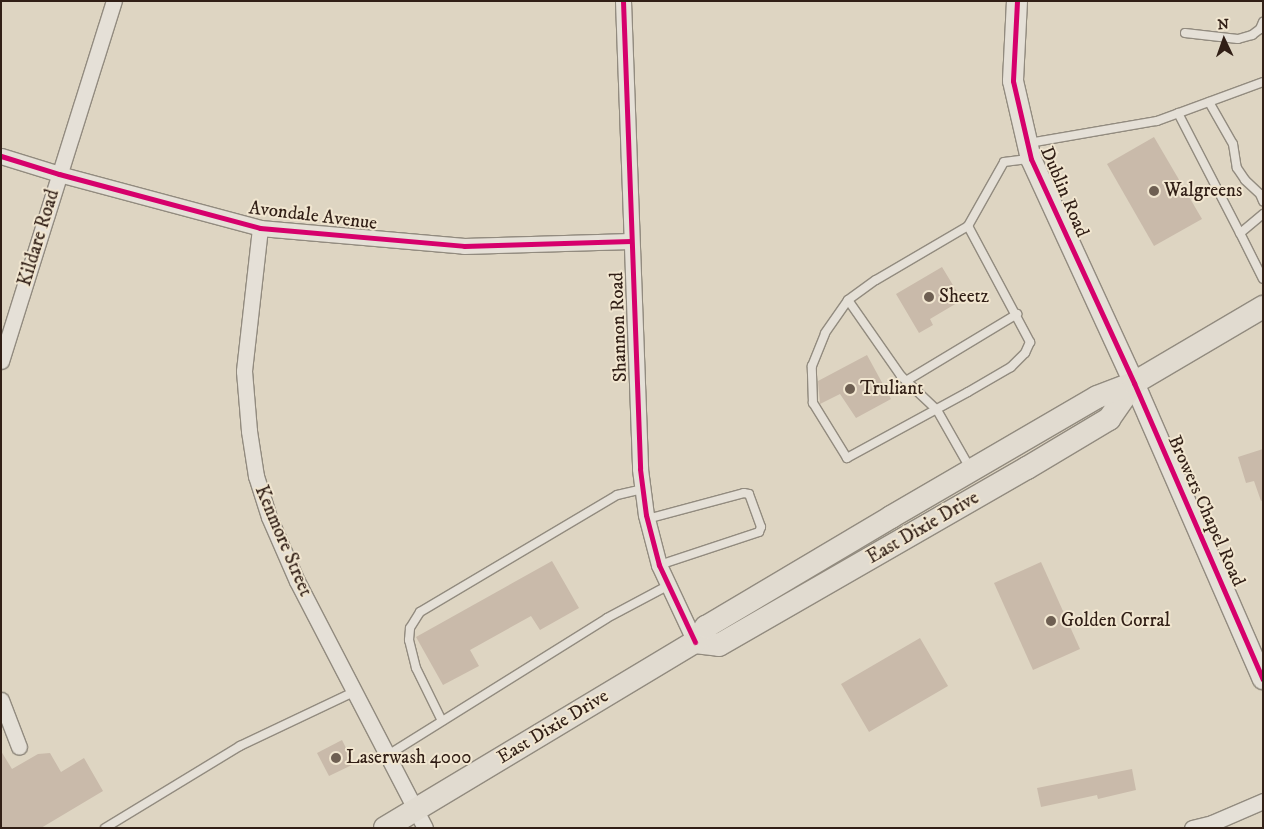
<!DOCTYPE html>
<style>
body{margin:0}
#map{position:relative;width:1264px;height:829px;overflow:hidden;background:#ded5c2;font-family:"IM FELL DW Pica",serif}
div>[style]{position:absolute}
.building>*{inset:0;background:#c9baaa}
.roads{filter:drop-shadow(1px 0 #928b7f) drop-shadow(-1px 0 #928b7f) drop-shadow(0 1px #928b7f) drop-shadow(0 -1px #928b7f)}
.lane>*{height:8px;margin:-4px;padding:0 4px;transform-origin:4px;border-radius:4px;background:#e5e0d7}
.street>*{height:15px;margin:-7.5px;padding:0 7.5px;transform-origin:7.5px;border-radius:7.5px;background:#e5e0d7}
.secondary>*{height:20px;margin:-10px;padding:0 10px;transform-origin:10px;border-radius:10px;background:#e5e0d7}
.primary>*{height:22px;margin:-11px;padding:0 11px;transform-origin:11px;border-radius:11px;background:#e1dbd0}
.cycleway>*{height:5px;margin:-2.5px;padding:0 2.5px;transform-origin:2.5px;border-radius:2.5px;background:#d6006c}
.dots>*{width:14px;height:14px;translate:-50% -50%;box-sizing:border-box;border:2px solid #f1e6d0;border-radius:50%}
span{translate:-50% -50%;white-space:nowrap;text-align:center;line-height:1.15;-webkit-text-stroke:4px #f1e6d0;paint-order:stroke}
.poi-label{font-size:19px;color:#311f16}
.left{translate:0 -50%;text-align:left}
.street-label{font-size:19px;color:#311f16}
.frame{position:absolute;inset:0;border:2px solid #311f16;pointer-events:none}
.north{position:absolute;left:1199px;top:15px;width:50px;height:50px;-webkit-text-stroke:4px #f1e6d0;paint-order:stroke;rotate:357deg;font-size:14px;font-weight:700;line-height:20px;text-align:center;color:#311f16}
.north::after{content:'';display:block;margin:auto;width:18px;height:22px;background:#311f16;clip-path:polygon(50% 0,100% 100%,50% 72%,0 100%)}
</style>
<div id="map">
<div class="building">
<div style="clip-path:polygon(1154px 137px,1202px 219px,1154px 246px,1107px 164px)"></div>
<div style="clip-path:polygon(942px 267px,962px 300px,930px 319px,933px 325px,919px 333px,896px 294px)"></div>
<div style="clip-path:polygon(867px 355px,891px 399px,856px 418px,840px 394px,820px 404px,818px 381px)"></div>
<div style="clip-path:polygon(1263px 449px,1263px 500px,1261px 501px,1254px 481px,1246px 483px,1238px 457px)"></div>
<div style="clip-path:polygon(552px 561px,579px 608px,540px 630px,531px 616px,470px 650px,479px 666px,443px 685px,416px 637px)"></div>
<div style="clip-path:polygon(1041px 562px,1080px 649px,1033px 670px,994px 583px)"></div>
<div style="clip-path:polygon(920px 638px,948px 686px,869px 732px,841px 684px)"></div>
<div style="clip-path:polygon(342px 740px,354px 764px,329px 776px,317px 753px)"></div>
<div style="clip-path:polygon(1px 751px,12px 769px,38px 754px,50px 753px,61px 772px,84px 758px,103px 791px,41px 828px,1px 828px)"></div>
<div style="clip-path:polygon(1132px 769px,1136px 790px,1098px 799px,1097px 795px,1041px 807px,1037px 788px)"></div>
</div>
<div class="roads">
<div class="lane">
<div style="left:1185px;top:33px;width:53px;rotate:6.5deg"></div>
<div style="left:1238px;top:39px;width:15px;rotate:-16deg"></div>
<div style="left:1252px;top:35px;width:10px;rotate:-37deg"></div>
<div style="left:1260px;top:29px;width:8px;rotate:-67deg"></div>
<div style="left:1209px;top:102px;width:48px;rotate:60.3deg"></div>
<div style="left:1233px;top:144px;width:24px;rotate:81deg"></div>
<div style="left:1237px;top:168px;width:14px;rotate:56deg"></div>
<div style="left:1245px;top:180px;width:21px;rotate:43deg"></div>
<div style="left:1260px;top:194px;width:8px;rotate:67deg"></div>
<div style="left:1178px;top:113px;width:135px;rotate:62.7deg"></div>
<div style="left:1029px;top:143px;width:130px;rotate:-9.8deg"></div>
<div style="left:1157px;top:121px;width:113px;rotate:-20.2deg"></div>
<div style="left:1263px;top:214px;width:30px;rotate:140deg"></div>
<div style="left:1240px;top:233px;width:51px;rotate:63.4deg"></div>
<div style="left:968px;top:226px;width:132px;rotate:61.9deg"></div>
<div style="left:1030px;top:342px;width:12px;rotate:114deg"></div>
<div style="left:1025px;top:353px;width:20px;rotate:135deg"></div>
<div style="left:1011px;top:367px;width:50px;rotate:149.8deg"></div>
<div style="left:968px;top:392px;width:138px;rotate:151.4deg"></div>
<div style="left:847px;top:458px;width:65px;rotate:-121.7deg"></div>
<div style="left:813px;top:403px;width:37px;rotate:-92deg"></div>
<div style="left:812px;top:366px;width:35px;rotate:-68deg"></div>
<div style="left:825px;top:333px;width:40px;rotate:-55.1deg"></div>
<div style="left:848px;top:300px;width:34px;rotate:-36deg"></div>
<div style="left:876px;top:280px;width:107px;rotate:-30.4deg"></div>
<div style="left:968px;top:226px;width:73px;rotate:-60.6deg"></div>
<div style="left:1004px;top:162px;width:26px;rotate:-7deg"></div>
<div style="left:848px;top:300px;width:93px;rotate:55.1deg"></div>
<div style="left:901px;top:376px;width:50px;rotate:43.4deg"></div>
<div style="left:937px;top:410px;width:67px;rotate:60.4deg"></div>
<div style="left:906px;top:381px;width:130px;rotate:-31.1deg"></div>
<div style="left:647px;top:519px;width:100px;rotate:-15deg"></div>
<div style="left:744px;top:493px;width:5px;rotate:11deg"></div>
<div style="left:749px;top:494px;width:35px;rotate:70deg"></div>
<div style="left:761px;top:527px;width:5px;rotate:112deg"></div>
<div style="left:759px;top:532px;width:105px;rotate:161.7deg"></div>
<div style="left:442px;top:721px;width:59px;rotate:-116.1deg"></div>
<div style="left:416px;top:668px;width:29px;rotate:-104deg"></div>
<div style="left:409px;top:640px;width:12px;rotate:-85deg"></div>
<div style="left:410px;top:628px;width:19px;rotate:-58deg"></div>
<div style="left:420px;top:612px;width:229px;rotate:-30.7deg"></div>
<div style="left:617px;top:495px;width:27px;rotate:-13deg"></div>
<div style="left:388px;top:755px;width:258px;rotate:-32deg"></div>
<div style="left:607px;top:618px;width:70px;rotate:-28deg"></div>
<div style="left:105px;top:828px;width:158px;rotate:-31.3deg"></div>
<div style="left:240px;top:746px;width:128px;rotate:-25.4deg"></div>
</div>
<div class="street">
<div style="left:623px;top:1px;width:468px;rotate:87.9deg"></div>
<div style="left:640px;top:469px;width:46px;rotate:82.6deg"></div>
<div style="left:646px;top:515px;width:52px;rotate:75.4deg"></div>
<div style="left:659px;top:565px;width:85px;rotate:64.9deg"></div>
<div style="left:1px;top:156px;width:61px;rotate:17.2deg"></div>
<div style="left:59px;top:174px;width:208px;rotate:15deg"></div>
<div style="left:260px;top:228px;width:205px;rotate:5deg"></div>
<div style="left:464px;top:246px;width:167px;rotate:-1.7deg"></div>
<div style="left:260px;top:228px;width:144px;rotate:96.4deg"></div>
<div style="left:244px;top:371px;width:60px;rotate:85.2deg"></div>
<div style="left:249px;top:431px;width:46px;rotate:81.2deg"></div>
<div style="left:256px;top:476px;width:43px;rotate:72.4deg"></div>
<div style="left:269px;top:517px;width:70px;rotate:66.4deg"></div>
<div style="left:297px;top:581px;width:278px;rotate:62.6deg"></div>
<div style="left:1px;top:361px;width:377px;rotate:-72.6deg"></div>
<div style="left:1px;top:700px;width:50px;rotate:69deg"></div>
<div style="left:1192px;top:828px;width:21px;rotate:-14deg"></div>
<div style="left:1212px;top:823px;width:56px;rotate:-23.3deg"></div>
</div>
<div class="secondary">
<div style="left:1017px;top:1px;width:80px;rotate:92.9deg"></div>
<div style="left:1013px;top:81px;width:80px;rotate:77deg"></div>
<div style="left:1031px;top:159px;width:247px;rotate:65.3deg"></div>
<div style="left:1134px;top:383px;width:323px;rotate:66.5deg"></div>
</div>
<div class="primary">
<div style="left:695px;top:642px;width:24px;rotate:7deg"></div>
<div style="left:719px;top:645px;width:355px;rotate:-29.9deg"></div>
<div style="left:1027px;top:468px;width:96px;rotate:-30.9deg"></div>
<div style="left:1109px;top:419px;width:44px;rotate:-55.2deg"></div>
<div style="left:385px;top:828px;width:362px;rotate:-31deg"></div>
<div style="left:695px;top:642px;width:19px;rotate:-54deg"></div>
<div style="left:706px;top:627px;width:215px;rotate:-30.7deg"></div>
<div style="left:891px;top:517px;width:238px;rotate:-30.2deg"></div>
<div style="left:1097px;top:397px;width:40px;rotate:-21deg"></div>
<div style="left:1134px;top:383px;width:150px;rotate:-30.5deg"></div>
</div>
</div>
<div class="cycleway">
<div style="left:623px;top:1px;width:468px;rotate:87.9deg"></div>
<div style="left:640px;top:469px;width:46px;rotate:82.6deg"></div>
<div style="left:646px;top:515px;width:52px;rotate:75.4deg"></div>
<div style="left:659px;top:565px;width:85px;rotate:64.9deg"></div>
<div style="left:1017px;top:1px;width:80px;rotate:92.9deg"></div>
<div style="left:1013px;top:81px;width:80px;rotate:77deg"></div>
<div style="left:1031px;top:159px;width:247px;rotate:65.3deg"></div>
<div style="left:1134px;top:383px;width:323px;rotate:66.5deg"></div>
<div style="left:1px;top:156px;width:61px;rotate:17.2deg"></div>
<div style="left:59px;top:174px;width:208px;rotate:15deg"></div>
<div style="left:260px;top:228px;width:205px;rotate:5deg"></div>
<div style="left:464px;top:246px;width:167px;rotate:-1.7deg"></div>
</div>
<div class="dots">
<div style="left:1154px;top:191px;background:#6e5f52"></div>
<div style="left:929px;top:297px;background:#6e5f52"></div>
<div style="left:850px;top:389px;background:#6e5f52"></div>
<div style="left:1051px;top:621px;background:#6e5f52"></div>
<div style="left:336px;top:758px;background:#6e5f52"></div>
</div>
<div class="poi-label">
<span class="left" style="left:1164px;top:191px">Walgreens</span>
<span class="left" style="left:939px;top:297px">Sheetz</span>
<span class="left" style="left:860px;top:389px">Truliant</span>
<span class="left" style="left:1061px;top:621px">Golden Corral</span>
<span class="left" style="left:346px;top:758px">Laserwash 4000</span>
</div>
<div class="street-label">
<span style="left:1064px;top:192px;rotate:67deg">Dublin Road</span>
<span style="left:313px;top:216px;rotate:7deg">Avondale Avenue</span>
<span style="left:39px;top:238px;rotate:-73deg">Kildare Road</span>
<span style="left:619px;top:327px;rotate:-92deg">Shannon Road</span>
<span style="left:1206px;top:511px;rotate:66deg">Browers Chapel Road</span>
<span style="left:923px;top:528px;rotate:-30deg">East Dixie Drive</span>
<span style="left:283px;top:541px;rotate:67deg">Kenmore Street</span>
<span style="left:553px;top:727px;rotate:-31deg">East Dixie Drive</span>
</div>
<div class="frame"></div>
<div class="north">N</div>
</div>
